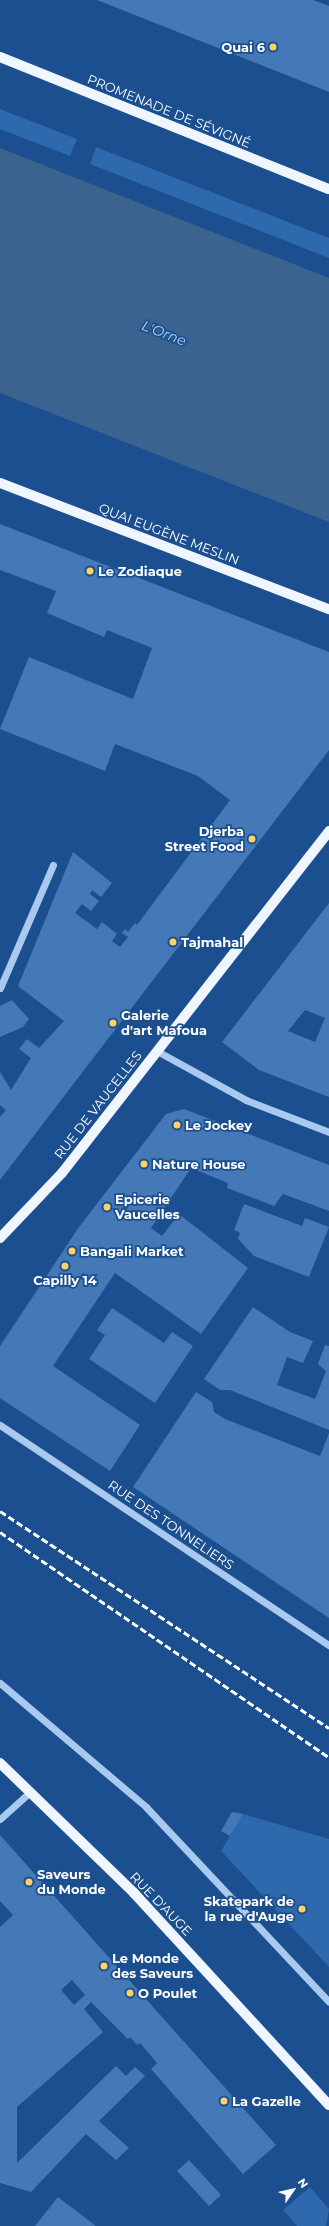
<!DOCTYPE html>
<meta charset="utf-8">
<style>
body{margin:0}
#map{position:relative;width:329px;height:2226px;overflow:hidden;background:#1b4f8f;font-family:Montserrat,sans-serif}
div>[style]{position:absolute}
.green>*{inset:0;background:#2e69ad}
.water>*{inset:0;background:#3c6290}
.building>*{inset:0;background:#4478b7}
.minor>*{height:7px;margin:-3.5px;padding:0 3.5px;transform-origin:3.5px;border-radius:3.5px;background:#a9c9ee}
.major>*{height:10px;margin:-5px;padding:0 5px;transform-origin:5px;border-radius:5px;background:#f0f6ff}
.rail>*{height:3px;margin-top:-1.5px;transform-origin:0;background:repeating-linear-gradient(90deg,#fff 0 7px,transparent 0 10px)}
.dots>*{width:11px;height:11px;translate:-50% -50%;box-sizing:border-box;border:2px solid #1b4f8f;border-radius:50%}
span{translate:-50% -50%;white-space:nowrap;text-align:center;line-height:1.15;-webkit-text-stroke:3.5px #1b4f8f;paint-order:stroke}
.poi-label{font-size:13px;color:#fff;font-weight:700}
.right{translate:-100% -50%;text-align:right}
.left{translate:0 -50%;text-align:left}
.street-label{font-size:13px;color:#fff}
.water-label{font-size:14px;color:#b5d3f5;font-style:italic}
.north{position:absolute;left:273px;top:2170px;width:40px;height:40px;-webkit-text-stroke:3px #1b4f8f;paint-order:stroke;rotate:56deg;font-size:11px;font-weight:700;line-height:16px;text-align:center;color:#fff}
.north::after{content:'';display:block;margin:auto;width:14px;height:18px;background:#fff;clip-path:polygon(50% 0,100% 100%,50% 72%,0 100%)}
</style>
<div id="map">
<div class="green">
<div style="clip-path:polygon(0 109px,77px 139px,70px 156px,0 129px)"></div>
<div style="clip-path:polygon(96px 147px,329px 238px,329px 258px,90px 164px)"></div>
<div style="clip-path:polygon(243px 1814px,329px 1839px,329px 1967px,221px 1851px)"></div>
<div style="clip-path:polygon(310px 2187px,329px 2209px,326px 2226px,297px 2226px,283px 2210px)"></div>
</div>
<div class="water">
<div style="clip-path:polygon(0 148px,329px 278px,329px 522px,0 393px)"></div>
</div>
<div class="building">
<div style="clip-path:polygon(97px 0,313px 0,329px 6px,329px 92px)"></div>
<div style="clip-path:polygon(0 524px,329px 652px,329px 750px,0 1180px,0 1117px,6px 1110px,0 1105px,0 1072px,11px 1090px,31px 1058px,19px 1049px,27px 1039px,39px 1048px,64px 1021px,18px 986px,73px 852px,112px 883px,101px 897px,92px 890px,90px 894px,99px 901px,91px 911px,82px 904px,75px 913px,97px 929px,102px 922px,117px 934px,112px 941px,120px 947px,128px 937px,122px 933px,125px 929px,128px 932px,135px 923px,137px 925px,230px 800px,198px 776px,115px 744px,105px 771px,0 729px,29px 657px,133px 699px,152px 648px,107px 630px,104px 637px,47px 613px,56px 591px,0 570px)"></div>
<div style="clip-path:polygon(evenodd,329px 903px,329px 1097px,259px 1070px,222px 1042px,329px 903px,305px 1010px,325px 1018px,315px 1042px,288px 1031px,305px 1010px)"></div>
<div style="clip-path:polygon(12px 1000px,29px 1019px,23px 1027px,0 1037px,0 1006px)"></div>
<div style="clip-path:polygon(184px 1109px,329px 1165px,329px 1211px,283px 1194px,274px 1206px,227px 1188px,228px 1183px,191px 1168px,151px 1228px,162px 1236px,179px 1214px,248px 1268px,201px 1334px,115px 1273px,53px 1366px,140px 1425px,110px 1471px,0 1398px,0 1346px,79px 1227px,166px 1114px)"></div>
<div style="clip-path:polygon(244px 1204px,302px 1226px,305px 1218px,329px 1227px,309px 1277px,254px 1256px,238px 1239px,240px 1233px,234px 1230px)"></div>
<div style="clip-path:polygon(253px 1307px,290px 1332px,313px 1341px,303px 1363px,287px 1357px,277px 1385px,315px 1399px,326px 1371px,318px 1364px,325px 1345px,329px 1346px,329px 1430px,230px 1390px,220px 1390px,204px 1379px)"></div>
<div style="clip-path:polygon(112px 1308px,164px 1343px,172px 1332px,193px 1346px,155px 1403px,89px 1359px,105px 1335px,97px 1330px)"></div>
<div style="clip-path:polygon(196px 1392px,212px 1402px,214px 1412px,225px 1419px,320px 1456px,329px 1433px,329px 1618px,133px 1487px)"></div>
<div style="clip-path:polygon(232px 1812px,243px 1814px,230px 1836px,221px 1831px)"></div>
<div style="clip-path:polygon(evenodd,0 1835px,276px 2145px,243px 2174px,151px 2069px,157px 2063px,140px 2043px,137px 2045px,130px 2037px,128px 2039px,91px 2002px,84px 2009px,103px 2032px,17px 2107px,17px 2163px,116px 2066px,126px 2076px,135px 2067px,145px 2076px,99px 2121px,129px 2148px,116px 2160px,86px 2134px,31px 2192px,0 2183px,0 1927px,13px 1915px,0 1901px,0 1835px,72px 1980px,85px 1995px,74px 2005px,61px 1990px,72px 1980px)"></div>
<div style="clip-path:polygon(189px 2160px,221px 2195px,209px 2206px,177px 2171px)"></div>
<div style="clip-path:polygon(58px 2197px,96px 2226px,35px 2226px)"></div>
</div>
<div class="minor">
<div style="left:0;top:988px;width:134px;rotate:-66.7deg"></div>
<div style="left:157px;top:1051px;width:102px;rotate:28.8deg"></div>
<div style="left:246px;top:1100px;width:89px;rotate:21.1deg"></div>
<div style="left:0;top:1425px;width:396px;rotate:33.8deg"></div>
<div style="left:0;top:1683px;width:192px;rotate:40.3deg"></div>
<div style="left:146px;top:1807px;width:267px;rotate:46.8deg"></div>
<div style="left:0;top:1819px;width:39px;rotate:-42deg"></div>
</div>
<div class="major">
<div style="left:0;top:57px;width:354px;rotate:21.9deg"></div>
<div style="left:0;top:483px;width:352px;rotate:21deg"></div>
<div style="left:0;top:1238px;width:90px;rotate:-46.4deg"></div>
<div style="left:62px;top:1173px;width:434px;rotate:-52deg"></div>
<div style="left:0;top:1763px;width:187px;rotate:44.1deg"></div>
<div style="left:134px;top:1893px;width:288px;rotate:47.4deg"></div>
</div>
<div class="rail">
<div style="left:0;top:1511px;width:394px;rotate:33.4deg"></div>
<div style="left:0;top:1532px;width:399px;rotate:34.4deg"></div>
</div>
<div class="dots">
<div style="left:273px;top:47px;background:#ffd166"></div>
<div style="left:90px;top:571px;background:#ffd166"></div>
<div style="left:252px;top:839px;background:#ffd166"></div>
<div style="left:173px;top:942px;background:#ffd166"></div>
<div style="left:113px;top:1023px;background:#ffd166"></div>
<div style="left:177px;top:1125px;background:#ffd166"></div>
<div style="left:144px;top:1164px;background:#ffd166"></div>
<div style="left:107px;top:1207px;background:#ffd166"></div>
<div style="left:72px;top:1251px;background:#ffd166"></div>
<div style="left:65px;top:1266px;background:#ffd166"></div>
<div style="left:29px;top:1882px;background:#ffd166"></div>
<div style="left:302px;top:1909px;background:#ffd166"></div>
<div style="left:104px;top:1966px;background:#ffd166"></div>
<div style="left:130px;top:1993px;background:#ffd166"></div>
<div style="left:224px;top:2101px;background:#ffd166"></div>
</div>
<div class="poi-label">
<span class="right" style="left:265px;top:47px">Quai 6</span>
<span class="left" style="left:98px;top:571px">Le Zodiaque</span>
<span class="right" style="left:244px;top:839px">Djerba<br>Street Food</span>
<span class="left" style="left:181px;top:942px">Tajmahal</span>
<span class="left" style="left:121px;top:1023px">Galerie<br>d'art Mafoua</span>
<span class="left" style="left:185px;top:1125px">Le Jockey</span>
<span class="left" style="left:152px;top:1164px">Nature House</span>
<span class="left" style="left:115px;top:1207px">Epicerie<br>Vaucelles</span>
<span class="left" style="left:80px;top:1251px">Bangali Market</span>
<span style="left:65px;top:1280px">Capilly 14</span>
<span class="left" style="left:37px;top:1882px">Saveurs<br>du Monde</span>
<span class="right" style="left:294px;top:1909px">Skatepark de<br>la rue d'Auge</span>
<span class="left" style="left:112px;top:1966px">Le Monde<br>des Saveurs</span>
<span class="left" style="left:138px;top:1993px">O Poulet</span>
<span class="left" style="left:232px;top:2101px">La Gazelle</span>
</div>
<div class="street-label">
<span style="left:169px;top:111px;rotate:22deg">PROMENADE DE SÉVIGNÉ</span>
<span style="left:169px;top:534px;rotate:21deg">QUAI EUGÈNE MESLIN</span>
<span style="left:98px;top:1105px;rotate:-52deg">RUE DE VAUCELLES</span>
<span style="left:171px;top:1525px;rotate:34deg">RUE DES TONNELIERS</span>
<span style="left:161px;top:1904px;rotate:46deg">RUE D'AUGE</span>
</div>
<div class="water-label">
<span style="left:164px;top:333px;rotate:21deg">L'Orne</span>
</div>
<div class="north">N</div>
</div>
